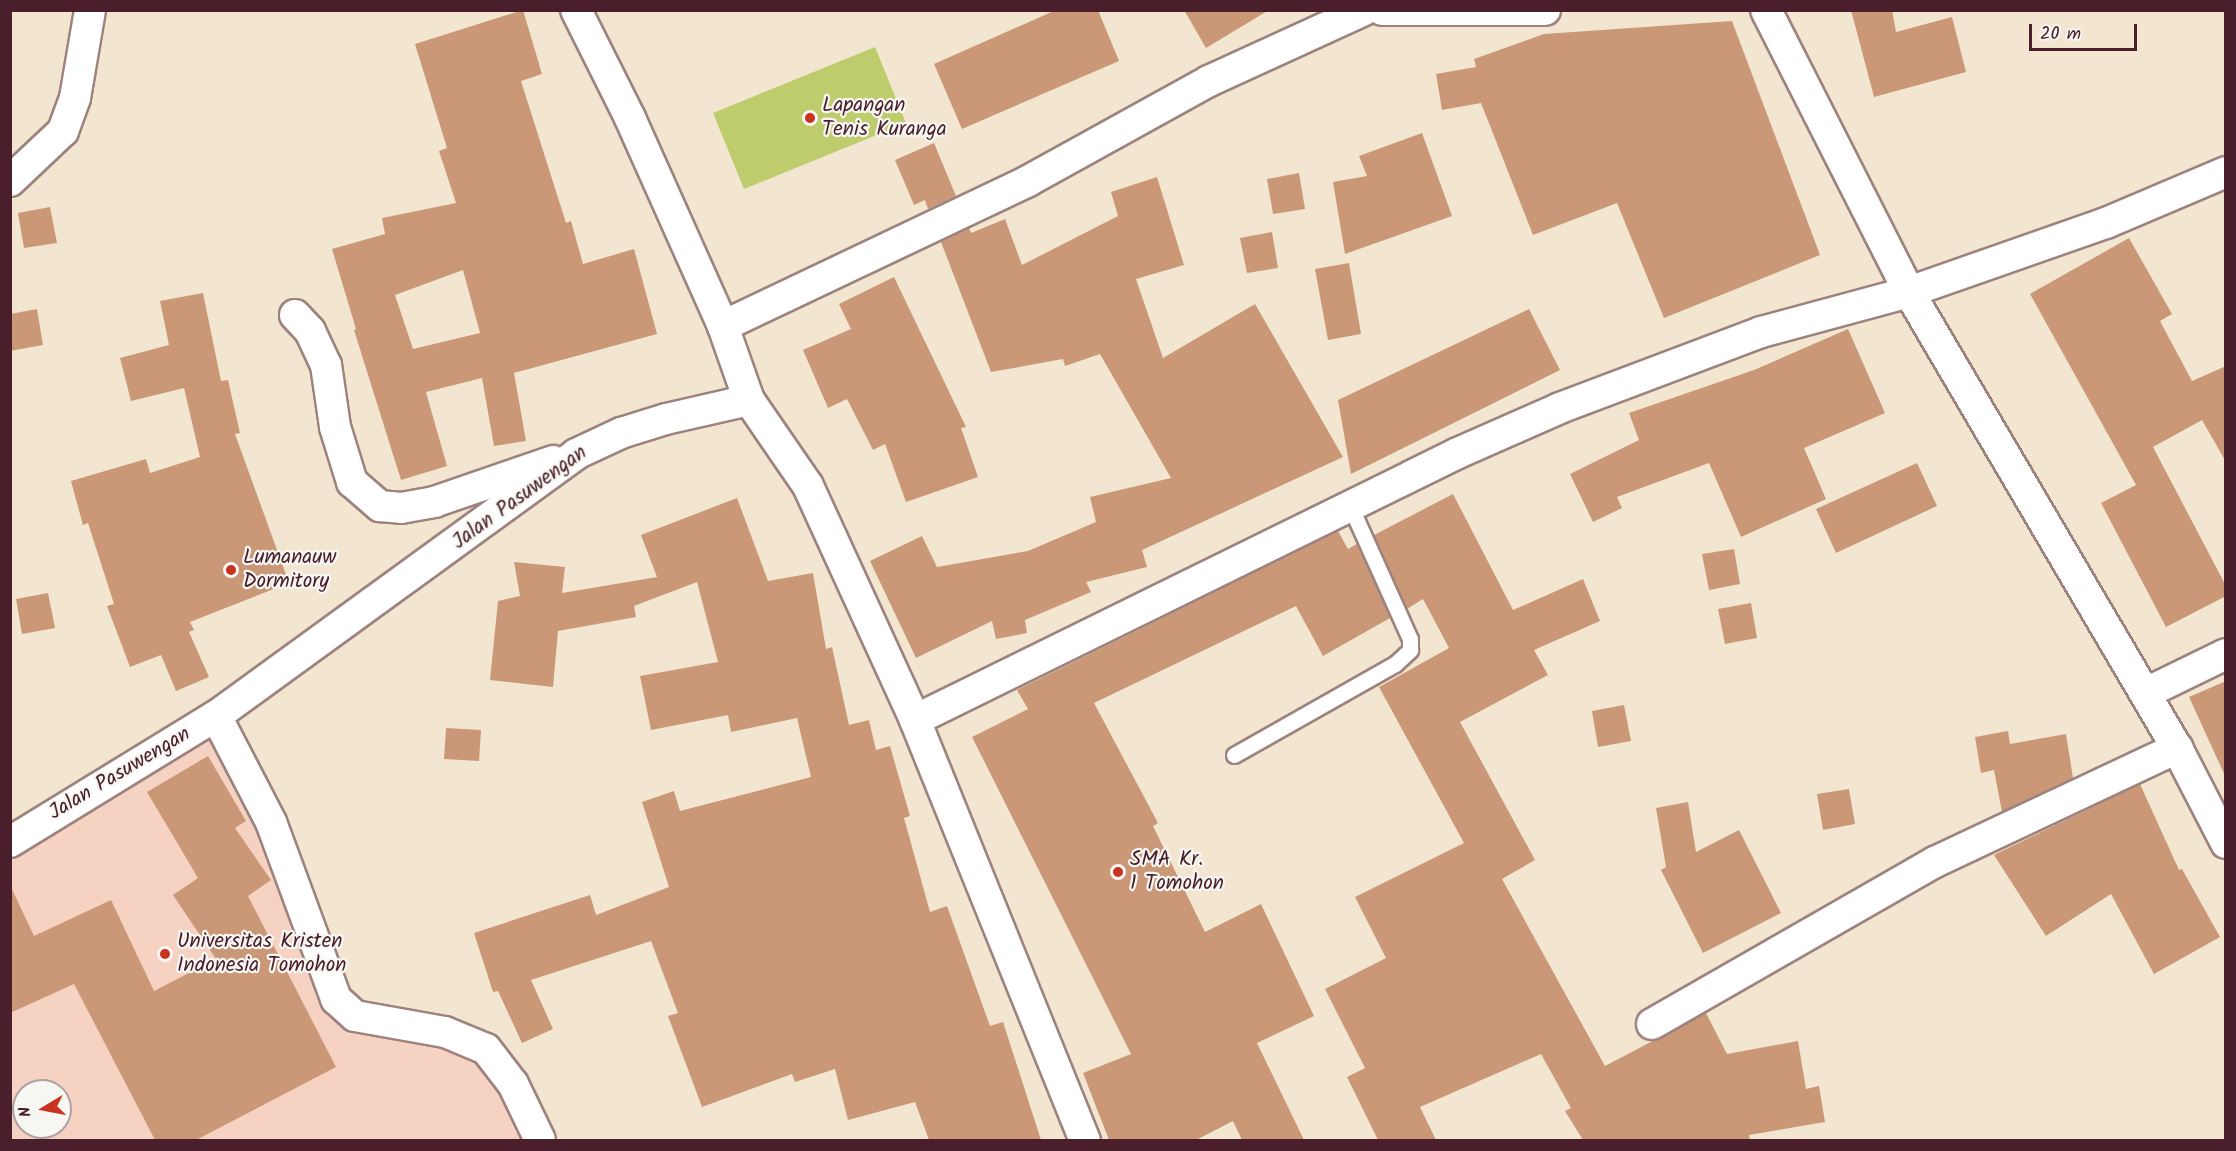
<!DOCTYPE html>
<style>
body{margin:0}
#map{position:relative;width:2236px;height:1151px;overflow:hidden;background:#f2e6d1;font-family:Kalam,sans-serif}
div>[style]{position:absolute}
.built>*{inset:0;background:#f5d2c2}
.green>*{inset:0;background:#bfcc6e}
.building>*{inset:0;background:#cb9877}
.roads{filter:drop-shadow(2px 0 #9e827e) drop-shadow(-2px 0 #9e827e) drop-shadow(0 2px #9e827e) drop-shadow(0 -2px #9e827e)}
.lane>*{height:15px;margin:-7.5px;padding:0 7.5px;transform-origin:7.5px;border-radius:7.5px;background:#fff}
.street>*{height:30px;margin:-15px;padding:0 15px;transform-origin:15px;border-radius:15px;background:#fff}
.dots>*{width:16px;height:16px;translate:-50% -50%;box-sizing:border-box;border:3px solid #f6f6f2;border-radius:50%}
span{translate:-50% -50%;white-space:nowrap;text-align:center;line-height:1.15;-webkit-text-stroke:4.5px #f6f6f2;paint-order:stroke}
.poi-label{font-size:21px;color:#4a1f2b}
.left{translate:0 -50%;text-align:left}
.street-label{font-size:21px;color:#4a1f2b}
.frame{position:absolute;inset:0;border:12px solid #4a1f2b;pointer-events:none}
.north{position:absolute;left:12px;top:1079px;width:60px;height:60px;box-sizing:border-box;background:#f6f6f2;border:2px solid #b1a0a2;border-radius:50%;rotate:260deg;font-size:16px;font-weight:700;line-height:24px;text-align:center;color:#4a1f2b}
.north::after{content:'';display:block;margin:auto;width:21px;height:27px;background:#c8321e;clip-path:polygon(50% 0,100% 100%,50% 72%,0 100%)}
.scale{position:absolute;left:2029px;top:24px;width:108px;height:27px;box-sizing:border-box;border:3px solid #4a1f2b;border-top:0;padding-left:8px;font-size:18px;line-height:21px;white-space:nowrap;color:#4a1f2b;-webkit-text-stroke:4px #f6f6f2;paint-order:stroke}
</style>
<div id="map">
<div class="built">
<div style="clip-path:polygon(evenodd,216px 716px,336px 999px,486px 1049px,537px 1140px,11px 1140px,11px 843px,216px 716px,24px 1091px,60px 1091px,60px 1127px,24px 1127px,24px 1091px)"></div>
</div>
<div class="green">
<div style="clip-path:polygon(875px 47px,906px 123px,744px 189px,713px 113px)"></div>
</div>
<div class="building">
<div style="clip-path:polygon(evenodd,523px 10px,542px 74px,521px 81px,566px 223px,571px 221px,583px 264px,634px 249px,657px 334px,514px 373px,526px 441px,494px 446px,482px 378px,426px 392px,447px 466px,401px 480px,354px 330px,356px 329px,332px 249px,385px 234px,382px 218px,456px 203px,439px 151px,447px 148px,415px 44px,523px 10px,463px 270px,480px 333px,413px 349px,395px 295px,463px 270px)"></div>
<div style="clip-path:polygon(1056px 10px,1098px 10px,1119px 61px,962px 129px,934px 64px)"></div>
<div style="clip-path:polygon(1184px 10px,1269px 10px,1206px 48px)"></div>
<div style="clip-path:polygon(1851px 10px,1892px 10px,1896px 32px,1952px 17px,1966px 72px,1874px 97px)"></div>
<div style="clip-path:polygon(1732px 21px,1820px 255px,1664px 318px,1617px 203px,1533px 235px,1481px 103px,1442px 110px,1436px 74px,1476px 67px,1474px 59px,1544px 34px)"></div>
<div style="clip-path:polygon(1422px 133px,1452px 216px,1345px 254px,1333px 182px,1367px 176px,1359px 156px)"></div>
<div style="clip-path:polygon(934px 143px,956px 196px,928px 209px,925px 200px,914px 205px,895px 160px)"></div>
<div style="clip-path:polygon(1299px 173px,1305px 209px,1273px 214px,1267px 179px)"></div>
<div style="clip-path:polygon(1157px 177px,1184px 265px,1136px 279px,1163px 358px,1255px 304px,1343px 457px,1142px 550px,1147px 567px,1086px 582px,1091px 592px,1025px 620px,1027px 633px,996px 639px,992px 621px,916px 658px,870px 561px,922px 536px,937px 567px,1028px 551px,1096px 522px,1090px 497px,1171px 478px,1100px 354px,1065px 366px,1063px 359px,991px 372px,941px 242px,969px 228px,971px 233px,1005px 219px,1022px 265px,1118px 216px,1111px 192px)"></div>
<div style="clip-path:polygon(50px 207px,57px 243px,24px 248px,18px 213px)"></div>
<div style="clip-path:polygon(1272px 232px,1278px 268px,1247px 273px,1240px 238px)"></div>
<div style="clip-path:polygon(2129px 238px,2172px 314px,2160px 321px,2192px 381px,2226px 366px,2226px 462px,2202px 420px,2153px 447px,2226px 586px,2226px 596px,2166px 627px,2101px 503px,2136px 485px,2030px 294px)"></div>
<div style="clip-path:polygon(1349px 263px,1361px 334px,1328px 340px,1315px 269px)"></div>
<div style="clip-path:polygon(894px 277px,966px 427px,961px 428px,978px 477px,906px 502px,885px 444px,873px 450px,847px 399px,828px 408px,803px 350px,851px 329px,839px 304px)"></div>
<div style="clip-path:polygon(203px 293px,221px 381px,228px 380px,240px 433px,235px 434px,289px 583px,190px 622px,194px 630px,189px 632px,209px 677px,176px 691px,161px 655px,130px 667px,107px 606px,114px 604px,88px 523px,83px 525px,71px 481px,146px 459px,150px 473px,200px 457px,184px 388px,131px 401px,120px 358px,169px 345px,160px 301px)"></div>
<div style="clip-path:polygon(37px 309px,43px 345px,10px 351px,10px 314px)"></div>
<div style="clip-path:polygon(1529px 309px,1560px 370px,1351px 474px,1338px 400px)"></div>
<div style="clip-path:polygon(1848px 329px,1885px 413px,1804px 448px,1826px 499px,1741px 537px,1709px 463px,1617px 497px,1622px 508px,1593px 522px,1570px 474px,1639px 440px,1629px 413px,1754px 370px)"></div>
<div style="clip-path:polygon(1917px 463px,1937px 506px,1836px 553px,1816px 509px)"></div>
<div style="clip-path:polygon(1453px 494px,1513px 610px,1583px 579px,1600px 621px,1534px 650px,1548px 675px,1460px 722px,1535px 860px,1502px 879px,1605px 1066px,1706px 1013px,1727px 1054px,1798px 1041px,1806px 1089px,1819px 1086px,1825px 1122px,1749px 1135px,1750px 1140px,1583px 1140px,1565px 1111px,1571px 1108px,1541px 1054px,1420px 1107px,1436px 1140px,1378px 1140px,1347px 1077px,1365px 1068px,1325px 989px,1386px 958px,1355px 897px,1464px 843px,1379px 687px,1449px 648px,1423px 599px,1407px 609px,1374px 535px)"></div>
<div style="clip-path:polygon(737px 498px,768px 581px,813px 573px,826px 649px,832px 647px,849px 725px,869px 720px,876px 750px,890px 746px,910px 816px,904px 818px,930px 912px,947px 906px,990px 1026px,1003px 1022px,1041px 1140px,929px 1140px,915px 1102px,848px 1120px,835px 1069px,795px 1082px,792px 1074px,702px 1107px,668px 1016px,678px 1013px,651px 941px,531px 980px,553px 1029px,522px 1043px,498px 991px,493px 992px,474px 933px,590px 895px,596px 915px,669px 887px,642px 802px,674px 791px,680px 811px,811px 777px,797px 718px,731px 732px,728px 715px,651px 730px,640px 676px,718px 662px,697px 582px,634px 606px,636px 617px,558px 631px,553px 687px,490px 680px,498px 601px,520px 596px,514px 562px,565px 567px,562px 593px,657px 577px,641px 535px)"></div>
<div style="clip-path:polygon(1338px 531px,1348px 549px,1357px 544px,1390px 618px,1323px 656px,1296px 606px,1094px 703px,1158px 823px,1153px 826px,1205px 932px,1261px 904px,1314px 1016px,1257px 1043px,1304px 1140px,1242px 1140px,1233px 1121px,1196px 1140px,1109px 1140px,1083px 1073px,1131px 1054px,972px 737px,1028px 709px,1017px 690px)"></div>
<div style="clip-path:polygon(1734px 549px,1740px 584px,1709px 590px,1702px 554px)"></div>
<div style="clip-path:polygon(48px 593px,55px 628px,22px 634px,16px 599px)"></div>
<div style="clip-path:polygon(1751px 603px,1757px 638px,1725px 644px,1718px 609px)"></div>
<div style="clip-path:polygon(2226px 681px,2226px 778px,2189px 697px)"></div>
<div style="clip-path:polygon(1624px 705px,1631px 741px,1598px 747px,1592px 711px)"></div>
<div style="clip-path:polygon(446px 728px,481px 730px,479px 761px,444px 759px)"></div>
<div style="clip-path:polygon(2008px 731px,2010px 744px,2066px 734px,2073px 778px,2002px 812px,1994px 770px,1981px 773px,1975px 737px)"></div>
<div style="clip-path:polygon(208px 756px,246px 821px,235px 828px,271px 880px,248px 896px,336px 1067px,196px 1140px,155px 1140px,74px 984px,10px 1013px,10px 885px,34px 936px,111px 900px,154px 991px,216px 959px,173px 895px,198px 878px,147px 792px)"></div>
<div style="clip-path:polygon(2140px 784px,2179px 870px,2182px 869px,2220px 937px,2154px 974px,2111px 894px,2046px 936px,1994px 855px)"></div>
<div style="clip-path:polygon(1849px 789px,1855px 824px,1823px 830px,1817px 794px)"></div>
<div style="clip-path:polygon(1688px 802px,1696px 852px,1739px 830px,1781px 913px,1703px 953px,1661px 870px,1666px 867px,1656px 808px)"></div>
</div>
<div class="roads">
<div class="lane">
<div style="left:1234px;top:755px;width:185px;rotate:-29.5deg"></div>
<div style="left:1395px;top:664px;width:21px;rotate:-43deg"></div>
<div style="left:1410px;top:650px;width:11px;rotate:-90deg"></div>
<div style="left:1410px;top:639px;width:144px;rotate:-114.2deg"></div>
</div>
<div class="street">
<div style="left:576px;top:10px;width:121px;rotate:63.4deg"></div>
<div style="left:630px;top:118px;width:228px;rotate:65.9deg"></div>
<div style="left:1382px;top:10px;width:163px"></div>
<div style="left:1766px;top:10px;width:316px;rotate:63.1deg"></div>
<div style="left:1909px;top:292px;width:529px;rotate:59.56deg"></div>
<div style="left:2177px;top:748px;width:107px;rotate:62.7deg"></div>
<div style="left:10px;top:181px;width:73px;rotate:-43.3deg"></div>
<div style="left:63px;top:131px;width:35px;rotate:-70deg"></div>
<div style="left:75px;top:98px;width:89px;rotate:-80.3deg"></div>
<div style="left:295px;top:315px;width:22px;rotate:47deg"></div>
<div style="left:310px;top:331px;width:38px;rotate:65deg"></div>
<div style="left:326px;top:365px;width:63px;rotate:81.7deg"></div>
<div style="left:335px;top:427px;width:58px;rotate:72.8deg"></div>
<div style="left:352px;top:482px;width:37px;rotate:41deg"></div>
<div style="left:380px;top:506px;width:21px;rotate:5deg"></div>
<div style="left:401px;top:508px;width:34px;rotate:-10deg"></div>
<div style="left:434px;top:502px;width:126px;rotate:-19deg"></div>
<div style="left:749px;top:400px;width:78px;rotate:-109.4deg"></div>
<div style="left:723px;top:326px;width:338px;rotate:-25.4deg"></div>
<div style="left:1028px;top:181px;width:207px;rotate:-28.9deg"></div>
<div style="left:1209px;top:81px;width:170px;rotate:-24.6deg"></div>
<div style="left:2146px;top:693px;width:89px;rotate:-26deg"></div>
<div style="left:216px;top:716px;width:119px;rotate:62.6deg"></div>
<div style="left:271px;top:822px;width:189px;rotate:69.8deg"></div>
<div style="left:336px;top:999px;width:25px;rotate:42deg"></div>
<div style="left:355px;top:1016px;width:91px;rotate:10.1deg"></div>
<div style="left:445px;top:1032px;width:44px;rotate:22.5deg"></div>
<div style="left:486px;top:1049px;width:44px;rotate:52.4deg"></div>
<div style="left:513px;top:1084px;width:62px;rotate:64.3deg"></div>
<div style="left:915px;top:720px;width:605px;rotate:-26.18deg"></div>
<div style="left:1458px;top:453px;width:111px;rotate:-23.8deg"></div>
<div style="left:1560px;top:408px;width:215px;rotate:-20.7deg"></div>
<div style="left:1761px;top:332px;width:153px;rotate:-15.1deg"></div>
<div style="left:1909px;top:292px;width:209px;rotate:-19.3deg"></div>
<div style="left:2106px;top:223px;width:130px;rotate:-23deg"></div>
<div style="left:10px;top:842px;width:241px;rotate:-31.5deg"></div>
<div style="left:216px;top:716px;width:445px;rotate:-36deg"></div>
<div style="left:576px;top:454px;width:50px;rotate:-25deg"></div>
<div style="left:621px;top:433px;width:47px;rotate:-17.3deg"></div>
<div style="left:666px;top:419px;width:85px;rotate:-12.9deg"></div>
<div style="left:749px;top:400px;width:104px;rotate:55.5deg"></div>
<div style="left:808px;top:486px;width:257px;rotate:65.4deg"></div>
<div style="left:915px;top:720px;width:453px;rotate:68deg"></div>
<div style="left:1652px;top:1024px;width:326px;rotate:-29.8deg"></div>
<div style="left:1935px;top:862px;width:268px;rotate:-25.2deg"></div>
</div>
</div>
<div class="dots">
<div style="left:810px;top:118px;background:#c8321e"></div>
<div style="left:231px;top:570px;background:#c8321e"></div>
<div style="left:1118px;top:872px;background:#c8321e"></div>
<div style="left:165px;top:954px;background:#c8321e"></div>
</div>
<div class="poi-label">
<span class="left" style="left:822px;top:118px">Lapangan<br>Tenis Kuranga</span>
<span class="left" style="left:243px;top:570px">Lumanauw<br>Dormitory</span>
<span class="left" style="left:1130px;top:872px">SMA Kr.<br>1 Tomohon</span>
<span class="left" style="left:177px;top:954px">Universitas Kristen<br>Indonesia Tomohon</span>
</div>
<div class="street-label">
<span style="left:520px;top:498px;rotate:-36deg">Jalan Pasuwengan</span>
<span style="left:120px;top:774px;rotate:-31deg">Jalan Pasuwengan</span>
</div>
<div class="frame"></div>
<div class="north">N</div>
<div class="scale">20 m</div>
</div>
